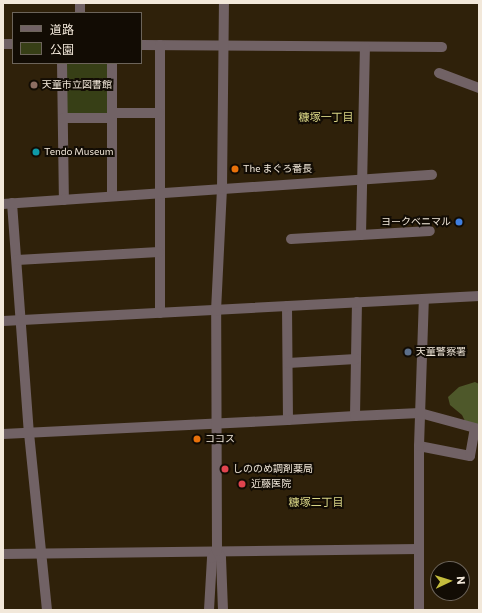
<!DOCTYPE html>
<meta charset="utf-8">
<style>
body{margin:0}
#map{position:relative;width:482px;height:613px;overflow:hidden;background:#2f210a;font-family:Commissioner,"Noto Sans JP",sans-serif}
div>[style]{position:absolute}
.green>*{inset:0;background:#373f16}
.forest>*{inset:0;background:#4e582a}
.minor>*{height:10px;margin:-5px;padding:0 5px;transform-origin:5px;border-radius:5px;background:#716265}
.dots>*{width:11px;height:11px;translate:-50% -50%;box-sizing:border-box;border:2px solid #120c04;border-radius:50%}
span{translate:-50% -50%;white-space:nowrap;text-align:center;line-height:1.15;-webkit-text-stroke:4px #120c04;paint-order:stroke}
.poi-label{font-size:10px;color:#f2e8da}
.left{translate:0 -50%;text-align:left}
.right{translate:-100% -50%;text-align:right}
.neighbourhood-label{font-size:11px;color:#d9d586}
.frame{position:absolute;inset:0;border:4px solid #f2e8da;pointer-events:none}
.legend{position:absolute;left:12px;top:12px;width:130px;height:52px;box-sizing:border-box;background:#120c04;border:1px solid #6c645a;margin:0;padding:5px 7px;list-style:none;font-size:12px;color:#f2e8da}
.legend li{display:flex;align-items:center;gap:8px;height:20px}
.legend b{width:20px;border:1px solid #6c645a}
.north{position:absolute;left:430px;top:561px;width:40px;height:40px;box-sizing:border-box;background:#120c04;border:1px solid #6c645a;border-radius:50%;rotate:86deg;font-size:11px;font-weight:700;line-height:16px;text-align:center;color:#f2e8da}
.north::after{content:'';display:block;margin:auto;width:14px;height:18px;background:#c4bc3d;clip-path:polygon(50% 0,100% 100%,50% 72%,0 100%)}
</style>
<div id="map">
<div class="green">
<div style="clip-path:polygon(63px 63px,111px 63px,111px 117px,64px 117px)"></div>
</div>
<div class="forest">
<div style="clip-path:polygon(475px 382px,479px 384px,479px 426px,465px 421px,462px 415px,450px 405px,448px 397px,459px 387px)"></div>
</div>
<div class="minor">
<div style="left:80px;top:13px;width:10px;rotate:-90deg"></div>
<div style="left:3px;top:44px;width:10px"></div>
<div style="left:141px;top:45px;width:301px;rotate:0.4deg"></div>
<div style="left:160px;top:45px;width:268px;rotate:90deg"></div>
<div style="left:62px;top:63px;width:137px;rotate:89.2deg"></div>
<div style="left:439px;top:73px;width:43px;rotate:20.6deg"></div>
<div style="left:112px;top:113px;width:47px"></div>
<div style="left:63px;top:118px;width:49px"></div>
<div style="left:112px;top:196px;width:133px;rotate:-90deg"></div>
<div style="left:12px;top:203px;width:231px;rotate:85.8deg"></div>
<div style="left:29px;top:433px;width:178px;rotate:84.2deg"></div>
<div style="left:3px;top:204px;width:430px;rotate:-3.9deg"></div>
<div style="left:361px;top:235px;width:188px;rotate:-88.8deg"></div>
<div style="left:291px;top:239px;width:139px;rotate:-3.3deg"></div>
<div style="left:17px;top:260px;width:142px;rotate:-3.2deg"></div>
<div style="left:287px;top:306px;width:114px;rotate:89.5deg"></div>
<div style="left:288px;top:420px;width:67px;rotate:-3.4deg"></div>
<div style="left:355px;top:416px;width:114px;rotate:-89deg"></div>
<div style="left:3px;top:321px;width:477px;rotate:-3deg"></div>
<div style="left:288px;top:363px;width:68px;rotate:-3.4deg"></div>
<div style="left:355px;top:416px;width:65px;rotate:-2.6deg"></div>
<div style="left:420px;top:413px;width:61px;rotate:15.2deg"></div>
<div style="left:3px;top:434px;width:285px;rotate:-2.8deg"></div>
<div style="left:419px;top:446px;width:52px;rotate:11.1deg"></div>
<div style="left:470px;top:456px;width:28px;rotate:-80deg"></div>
<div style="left:3px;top:554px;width:416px;rotate:-0.7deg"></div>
<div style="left:209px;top:610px;width:52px;rotate:-86.7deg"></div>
<div style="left:212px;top:558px;width:9px;rotate:-54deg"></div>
<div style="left:223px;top:610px;width:52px;rotate:-92.2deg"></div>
<div style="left:221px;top:558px;width:8px;rotate:-120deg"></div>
<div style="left:217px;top:551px;width:240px;rotate:-90.2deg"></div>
<div style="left:216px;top:311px;width:122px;rotate:-87.2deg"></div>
<div style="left:222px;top:189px;width:186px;rotate:-89.4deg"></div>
<div style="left:419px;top:610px;width:164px;rotate:-90deg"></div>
<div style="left:419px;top:446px;width:147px;rotate:-88.1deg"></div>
</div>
<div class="dots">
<div style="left:34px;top:85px;background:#8d6e63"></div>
<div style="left:36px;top:152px;background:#0f9aa8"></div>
<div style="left:235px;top:169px;background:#e8710a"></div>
<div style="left:459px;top:222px;background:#3f7fe0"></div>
<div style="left:408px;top:352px;background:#5c6f8a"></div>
<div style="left:197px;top:439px;background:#e8710a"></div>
<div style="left:225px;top:469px;background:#e0444e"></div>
<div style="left:242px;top:484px;background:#e0444e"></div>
</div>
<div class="poi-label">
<span class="left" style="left:42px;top:85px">天童市立図書館</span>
<span class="left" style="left:44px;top:152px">Tendo Museum</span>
<span class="left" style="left:243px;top:169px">The まぐろ番長</span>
<span class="right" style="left:451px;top:222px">ヨークベニマル</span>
<span class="left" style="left:416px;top:352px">天童警察署</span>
<span class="left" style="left:205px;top:439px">ココス</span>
<span class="left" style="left:233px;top:469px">しののめ調剤薬局</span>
<span class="left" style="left:251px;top:484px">近藤医院</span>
</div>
<div class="neighbourhood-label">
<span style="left:326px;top:117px">糠塚一丁目</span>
<span style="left:316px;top:502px">糠塚二丁目</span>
</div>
<div class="frame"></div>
<ul class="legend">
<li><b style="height:5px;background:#716265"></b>道路</li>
<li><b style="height:11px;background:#373f16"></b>公園</li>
</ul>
<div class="north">N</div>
</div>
